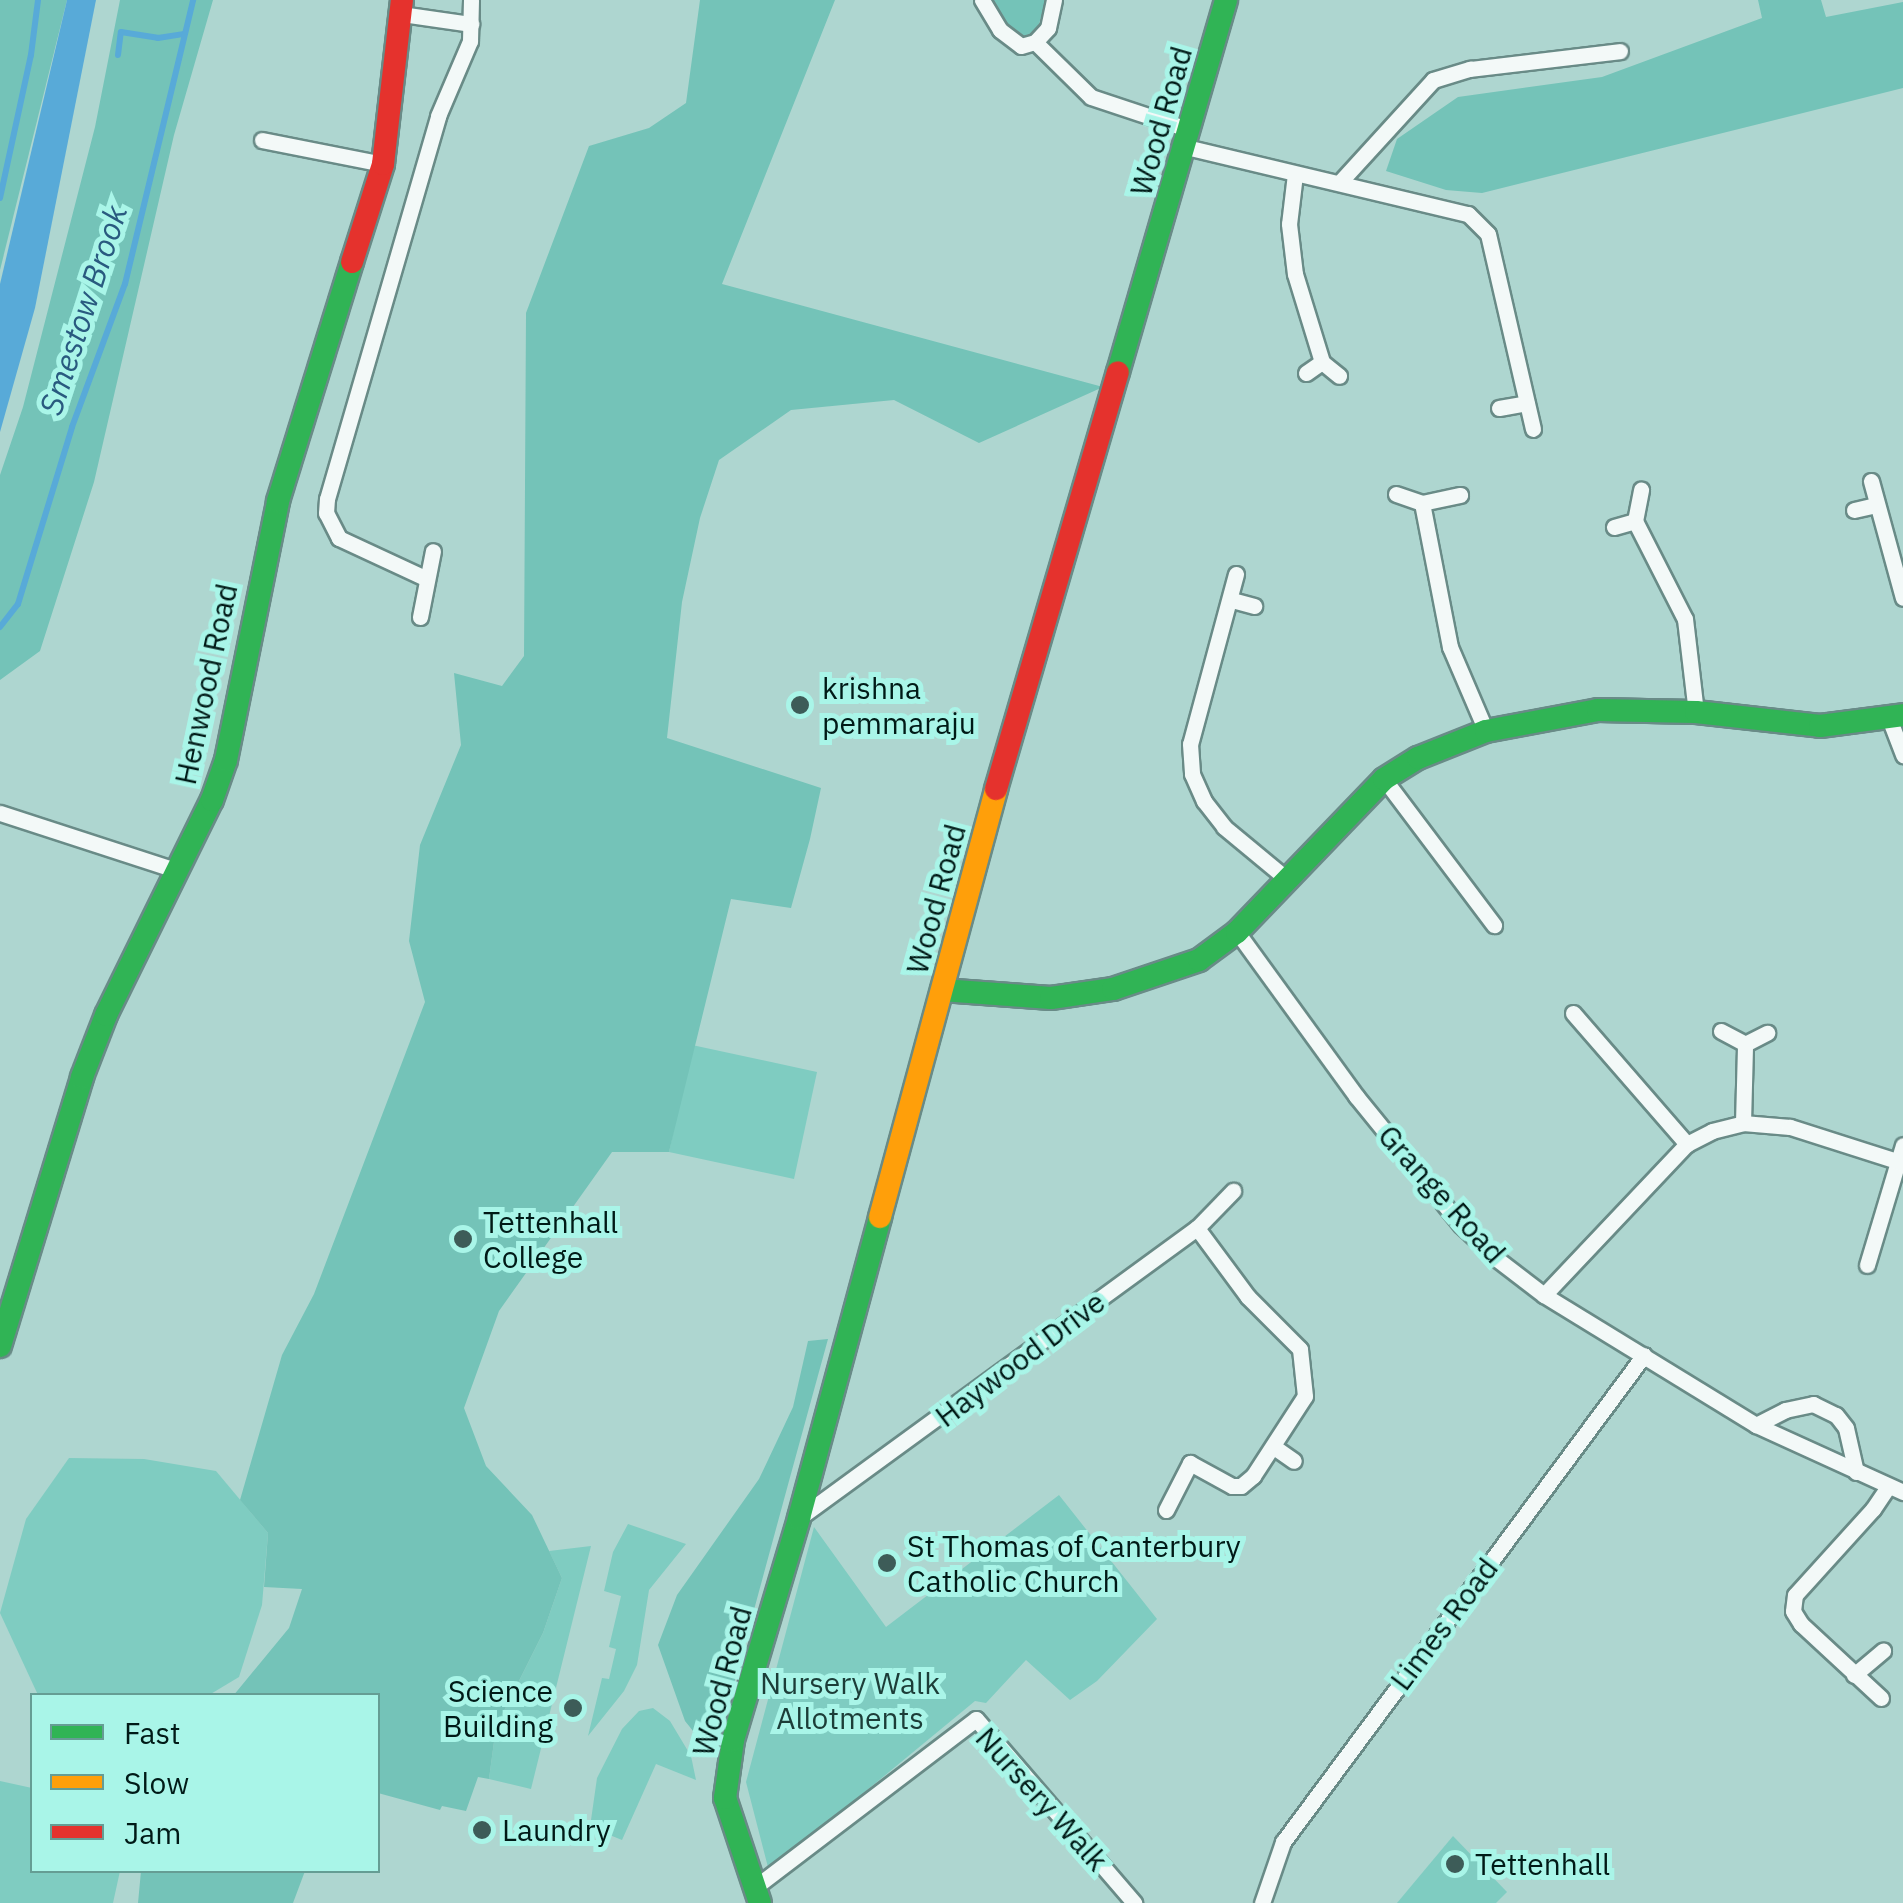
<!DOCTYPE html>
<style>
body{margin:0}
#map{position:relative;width:1903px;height:1903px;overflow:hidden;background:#aed6d0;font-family:"IBM Plex Sans",sans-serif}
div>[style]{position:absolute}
.green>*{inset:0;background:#7fccc1}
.forest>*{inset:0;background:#74c3b8}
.water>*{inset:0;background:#58aad8}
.stream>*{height:6px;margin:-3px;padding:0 3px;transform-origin:3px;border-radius:3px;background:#58aad8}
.roads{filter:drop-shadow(2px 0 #698b87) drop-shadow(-2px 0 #698b87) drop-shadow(0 2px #698b87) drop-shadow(0 -2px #698b87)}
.street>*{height:15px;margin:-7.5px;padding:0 7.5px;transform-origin:7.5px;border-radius:7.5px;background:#f3f9f8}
.fast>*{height:22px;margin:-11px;padding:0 11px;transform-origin:11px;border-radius:11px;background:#30b455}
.slow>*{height:22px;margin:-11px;padding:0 11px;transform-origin:11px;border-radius:11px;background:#ff9f0a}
.jam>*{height:22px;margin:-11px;padding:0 11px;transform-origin:11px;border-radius:11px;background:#e5322d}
.dots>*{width:28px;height:28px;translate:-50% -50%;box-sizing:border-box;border:5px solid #a9f5e8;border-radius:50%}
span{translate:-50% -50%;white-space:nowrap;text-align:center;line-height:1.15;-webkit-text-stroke:10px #a9f5e8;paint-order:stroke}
.street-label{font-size:30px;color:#001a17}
.poi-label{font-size:30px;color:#001a17}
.left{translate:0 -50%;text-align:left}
.right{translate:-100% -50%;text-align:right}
.park-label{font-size:30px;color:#1c3d38}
.water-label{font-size:32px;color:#295a7f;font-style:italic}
.legend{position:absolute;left:30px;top:1693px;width:350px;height:180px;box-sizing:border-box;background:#a9f5e8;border:2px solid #659d94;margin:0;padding:12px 18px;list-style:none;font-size:30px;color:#001a17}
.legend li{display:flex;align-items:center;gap:20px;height:50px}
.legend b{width:50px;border:2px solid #659d94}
</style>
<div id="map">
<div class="green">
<div style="clip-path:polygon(692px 1045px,817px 1072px,794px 1179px,669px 1152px)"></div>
<div style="clip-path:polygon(69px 1458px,144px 1459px,216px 1471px,268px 1533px,262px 1605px,239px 1677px,209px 1695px,38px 1695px,0 1613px,26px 1519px)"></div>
<div style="clip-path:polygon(1059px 1495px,1157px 1619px,1097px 1681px,1070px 1700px,1026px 1660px,986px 1703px,975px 1701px,769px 1871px,746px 1782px,814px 1527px,886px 1627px)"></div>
<div style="clip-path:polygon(628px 1524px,686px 1544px,649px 1590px,637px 1665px,624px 1691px,588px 1736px,602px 1678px,609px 1679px,616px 1649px,609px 1647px,621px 1596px,604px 1591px,613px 1552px)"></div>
<div style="clip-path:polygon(591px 1546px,531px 1789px,489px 1779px,496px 1727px,543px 1633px,562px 1578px,549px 1551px)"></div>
<div style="clip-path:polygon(653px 1708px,670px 1721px,691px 1756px,696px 1780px,656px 1764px,622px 1840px,590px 1827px,597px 1778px,622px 1729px,639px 1711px)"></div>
<div style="clip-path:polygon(0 1781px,32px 1788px,32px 1870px,120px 1871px,113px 1903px,0 1903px)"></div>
<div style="clip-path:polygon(1453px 1836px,1507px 1892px,1496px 1903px,1397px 1903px)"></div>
</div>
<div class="forest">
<div style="clip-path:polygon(0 0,67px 0,0 270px)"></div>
<div style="clip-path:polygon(120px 0,213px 0,174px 135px,94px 482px,40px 651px,0 680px,0 475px,23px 407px,95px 127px)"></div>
<div style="clip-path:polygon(700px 0,835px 0,722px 284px,1103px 387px,979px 443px,894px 400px,791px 410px,719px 460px,700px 518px,682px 602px,667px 738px,821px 788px,810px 839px,791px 908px,731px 899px,669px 1152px,612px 1152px,499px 1311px,464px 1408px,486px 1466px,532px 1515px,562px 1578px,543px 1633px,496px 1727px,489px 1779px,478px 1777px,466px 1811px,442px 1806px,440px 1810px,378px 1793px,378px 1696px,233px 1696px,289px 1628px,302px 1589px,264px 1587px,268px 1533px,240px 1500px,282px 1355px,314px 1294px,425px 1002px,409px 941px,420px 845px,461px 745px,454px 673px,502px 686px,524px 656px,526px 313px,589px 146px,649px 128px,686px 103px)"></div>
<div style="clip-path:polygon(992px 0,1046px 0,1037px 31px,1023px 38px,999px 19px)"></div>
<div style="clip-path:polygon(1758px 0,1821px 0,1826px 17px,1903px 2px,1903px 88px,1482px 193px,1446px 190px,1386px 171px,1397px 139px,1458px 97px,1602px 77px,1762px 18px)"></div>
<div style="clip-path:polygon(828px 1339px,789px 1481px,714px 1757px,685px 1721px,658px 1645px,677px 1595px,759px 1479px,793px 1407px,808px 1341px)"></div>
<div style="clip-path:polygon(141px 1871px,141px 1870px,305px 1871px,293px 1903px,138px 1903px)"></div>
</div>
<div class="water">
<div style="clip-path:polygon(67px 0,96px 0,35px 308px,0 432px,0 284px)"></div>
</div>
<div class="stream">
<div style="left:118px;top:55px;width:23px;rotate:-83deg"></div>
<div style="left:121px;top:32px;width:37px;rotate:9deg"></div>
<div style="left:158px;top:38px;width:25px;rotate:-9deg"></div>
<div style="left:0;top:198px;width:146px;rotate:-77.8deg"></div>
<div style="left:31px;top:55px;width:55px;rotate:-82.7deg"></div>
<div style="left:0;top:627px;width:29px;rotate:-52deg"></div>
<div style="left:18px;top:604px;width:185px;rotate:-73deg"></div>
<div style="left:72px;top:427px;width:153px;rotate:-69.7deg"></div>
<div style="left:125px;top:284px;width:292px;rotate:-76.5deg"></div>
</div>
<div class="roads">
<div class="street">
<div style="left:982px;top:0;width:35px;rotate:59deg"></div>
<div style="left:1000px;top:30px;width:26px;rotate:37deg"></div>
<div style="left:1021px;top:46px;width:15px;rotate:-16deg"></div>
<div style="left:1035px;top:42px;width:19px;rotate:-47deg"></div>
<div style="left:1048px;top:28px;width:29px;rotate:-78deg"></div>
<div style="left:401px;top:14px;width:71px;rotate:8.1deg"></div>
<div style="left:1035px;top:42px;width:78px;rotate:44.5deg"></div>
<div style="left:1091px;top:97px;width:104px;rotate:18.4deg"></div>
<div style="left:262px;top:140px;width:123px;rotate:11.2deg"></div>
<div style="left:1186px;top:147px;width:290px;rotate:13.4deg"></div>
<div style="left:1468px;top:214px;width:28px;rotate:45deg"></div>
<div style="left:1488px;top:234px;width:200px;rotate:77deg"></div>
<div style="left:1295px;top:174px;width:50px;rotate:96.8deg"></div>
<div style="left:1289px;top:224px;width:50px;rotate:83.2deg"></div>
<div style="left:1295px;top:274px;width:92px;rotate:72.9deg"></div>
<div style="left:1340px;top:182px;width:138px;rotate:-47.6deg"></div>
<div style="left:1433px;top:80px;width:39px;rotate:-17deg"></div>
<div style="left:1470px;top:69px;width:151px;rotate:-6.8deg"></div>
<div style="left:1306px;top:373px;width:19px;rotate:-35deg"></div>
<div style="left:1322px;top:362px;width:22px;rotate:39deg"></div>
<div style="left:1499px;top:408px;width:28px;rotate:-10deg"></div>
<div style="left:1871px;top:481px;width:121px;rotate:74.7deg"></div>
<div style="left:1396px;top:494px;width:28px;rotate:19deg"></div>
<div style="left:1422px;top:503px;width:39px;rotate:-12deg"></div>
<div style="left:1422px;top:503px;width:147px;rotate:79deg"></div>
<div style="left:1450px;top:647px;width:91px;rotate:66.8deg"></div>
<div style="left:1854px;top:510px;width:23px;rotate:-13deg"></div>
<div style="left:1635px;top:521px;width:110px;rotate:63deg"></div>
<div style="left:1685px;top:619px;width:94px;rotate:83.3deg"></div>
<div style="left:1614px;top:527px;width:22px;rotate:-16deg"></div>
<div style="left:1635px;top:521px;width:32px;rotate:-79deg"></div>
<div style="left:1236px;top:574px;width:176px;rotate:105.1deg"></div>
<div style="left:1190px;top:744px;width:30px;rotate:86deg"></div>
<div style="left:1192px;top:774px;width:30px;rotate:66deg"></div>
<div style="left:1204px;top:801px;width:33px;rotate:52deg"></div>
<div style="left:1224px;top:827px;width:83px;rotate:39.6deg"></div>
<div style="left:425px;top:578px;width:95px;rotate:-155.1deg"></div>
<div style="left:339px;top:538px;width:28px;rotate:-117deg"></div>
<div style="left:326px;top:513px;width:14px;rotate:-86deg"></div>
<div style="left:327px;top:499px;width:399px;rotate:-73.8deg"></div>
<div style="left:438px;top:116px;width:82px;rotate:-66.9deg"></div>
<div style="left:470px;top:41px;width:41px;rotate:-88.6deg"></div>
<div style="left:1232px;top:600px;width:23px;rotate:15deg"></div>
<div style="left:420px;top:617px;width:67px;rotate:-78.9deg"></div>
<div style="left:1889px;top:718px;width:40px;rotate:69deg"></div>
<div style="left:1384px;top:779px;width:183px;rotate:53deg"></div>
<div style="left:0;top:813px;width:188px;rotate:18deg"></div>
<div style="left:1237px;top:932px;width:203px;rotate:54deg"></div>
<div style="left:1356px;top:1096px;width:166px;rotate:50.9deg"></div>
<div style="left:1461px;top:1225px;width:50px;rotate:43.4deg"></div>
<div style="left:1497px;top:1259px;width:59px;rotate:37.5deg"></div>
<div style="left:1544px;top:1295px;width:249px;rotate:31.5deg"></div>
<div style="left:1756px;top:1425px;width:162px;rotate:24.5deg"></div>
<div style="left:1573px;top:1013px;width:174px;rotate:49deg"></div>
<div style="left:1721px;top:1031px;width:27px;rotate:28deg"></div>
<div style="left:1745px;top:1044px;width:25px;rotate:-27deg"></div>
<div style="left:1743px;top:1123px;width:79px;rotate:-88.5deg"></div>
<div style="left:1867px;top:1265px;width:125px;rotate:-73.3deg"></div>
<div style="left:1544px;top:1295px;width:208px;rotate:-46.6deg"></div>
<div style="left:1687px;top:1144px;width:28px;rotate:-27deg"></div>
<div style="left:1712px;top:1131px;width:32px;rotate:-14deg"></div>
<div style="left:1743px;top:1123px;width:47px;rotate:4.9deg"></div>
<div style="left:1790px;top:1127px;width:119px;rotate:17.7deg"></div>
<div style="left:1756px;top:1425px;width:33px;rotate:-27deg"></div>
<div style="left:1785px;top:1410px;width:29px;rotate:-12deg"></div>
<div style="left:1813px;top:1404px;width:25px;rotate:26deg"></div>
<div style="left:1836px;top:1415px;width:16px;rotate:52deg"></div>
<div style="left:1846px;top:1428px;width:45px;rotate:77.2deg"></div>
<div style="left:1274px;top:1447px;width:24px;rotate:35deg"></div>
<div style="left:1166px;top:1510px;width:53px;rotate:-62.9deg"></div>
<div style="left:1190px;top:1463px;width:48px;rotate:28.7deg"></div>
<div style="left:1232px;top:1486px;width:9px"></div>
<div style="left:1241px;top:1486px;width:16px;rotate:-40deg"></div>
<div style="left:1253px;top:1476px;width:95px;rotate:-57deg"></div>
<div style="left:1305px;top:1396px;width:47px;rotate:-96.1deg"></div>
<div style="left:1300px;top:1349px;width:74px;rotate:-135deg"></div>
<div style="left:1248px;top:1297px;width:86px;rotate:-126.5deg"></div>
<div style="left:799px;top:1518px;width:492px;rotate:-36.1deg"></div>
<div style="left:1197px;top:1228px;width:52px;rotate:-45.8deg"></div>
<div style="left:1854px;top:1675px;width:38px;rotate:-40deg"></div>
<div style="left:1881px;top:1698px;width:109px;rotate:-137.2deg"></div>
<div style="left:1801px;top:1624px;width:15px;rotate:-122deg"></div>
<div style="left:1793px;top:1611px;width:16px;rotate:-83deg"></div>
<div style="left:1795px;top:1595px;width:116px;rotate:-47.8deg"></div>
<div style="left:1873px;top:1509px;width:27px;rotate:-56deg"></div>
<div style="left:754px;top:1888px;width:279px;rotate:-37.3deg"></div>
<div style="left:976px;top:1719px;width:243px;rotate:49.3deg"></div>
<div style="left:1262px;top:1903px;width:65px;rotate:-71deg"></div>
<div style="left:1283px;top:1842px;width:606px;rotate:-53.45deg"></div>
</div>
<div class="fast">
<div style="left:1118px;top:372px;width:387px;rotate:-73.8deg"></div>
<div style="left:942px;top:990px;width:109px;rotate:4.2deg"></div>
<div style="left:1051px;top:998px;width:63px;rotate:-8.3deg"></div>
<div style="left:1113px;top:989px;width:91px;rotate:-18.6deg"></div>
<div style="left:1199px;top:960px;width:47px;rotate:-36.4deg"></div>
<div style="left:1237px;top:932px;width:212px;rotate:-46.1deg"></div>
<div style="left:1384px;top:779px;width:40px;rotate:-32deg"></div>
<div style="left:1418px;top:758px;width:73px;rotate:-21.7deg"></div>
<div style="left:1486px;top:731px;width:114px;rotate:-10.6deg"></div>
<div style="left:1598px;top:710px;width:98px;rotate:1.2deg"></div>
<div style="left:1696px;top:712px;width:125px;rotate:6.4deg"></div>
<div style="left:1820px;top:726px;width:84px;rotate:-7.5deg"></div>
<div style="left:0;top:1346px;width:281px;rotate:-73deg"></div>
<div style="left:82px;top:1077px;width:66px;rotate:-68.8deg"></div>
<div style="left:106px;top:1015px;width:240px;rotate:-63.8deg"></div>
<div style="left:212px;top:800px;width:42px;rotate:-70.7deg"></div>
<div style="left:226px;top:760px;width:264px;rotate:-78.6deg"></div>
<div style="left:278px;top:501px;width:250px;rotate:-72.8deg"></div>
<div style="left:760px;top:1903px;width:111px;rotate:-108.4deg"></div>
<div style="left:725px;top:1798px;width:59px;rotate:-82.1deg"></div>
<div style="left:733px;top:1740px;width:232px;rotate:-73.4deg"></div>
<div style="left:799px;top:1518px;width:312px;rotate:-74.9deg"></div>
</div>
<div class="slow">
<div style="left:880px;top:1217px;width:443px;rotate:-74.8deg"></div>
</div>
<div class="jam">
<div style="left:352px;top:262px;width:103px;rotate:-72.4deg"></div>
<div style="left:383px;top:164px;width:165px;rotate:-83.4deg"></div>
<div style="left:996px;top:789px;width:434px;rotate:-73.7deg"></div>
</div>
</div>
<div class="dots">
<div style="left:800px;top:705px;background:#3d5c58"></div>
<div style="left:463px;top:1239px;background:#3d5c58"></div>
<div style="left:887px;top:1563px;background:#3d5c58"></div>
<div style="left:573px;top:1708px;background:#3d5c58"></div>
<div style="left:482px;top:1830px;background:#3d5c58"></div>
<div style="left:1455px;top:1864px;background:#3d5c58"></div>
</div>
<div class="street-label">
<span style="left:1161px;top:121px;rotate:-74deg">Wood Road</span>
<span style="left:206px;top:684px;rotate:-78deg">Henwood Road</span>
<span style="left:936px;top:899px;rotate:-75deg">Wood Road</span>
<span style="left:1442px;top:1194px;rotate:48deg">Grange Road</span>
<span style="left:1020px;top:1359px;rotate:-37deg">Haywood Drive</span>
<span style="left:1444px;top:1624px;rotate:-53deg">Limes Road</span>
<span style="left:722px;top:1681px;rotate:-75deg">Wood Road</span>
<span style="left:1042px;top:1799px;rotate:48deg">Nursery Walk</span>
</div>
<div class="poi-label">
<span class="left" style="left:822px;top:705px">krishna<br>pemmaraju</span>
<span class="left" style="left:483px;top:1239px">Tettenhall<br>College</span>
<span class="left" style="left:907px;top:1563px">St Thomas of Canterbury<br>Catholic Church</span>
<span class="right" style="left:553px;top:1708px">Science<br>Building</span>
<span class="left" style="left:502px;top:1830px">Laundry</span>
<span class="left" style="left:1475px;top:1864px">Tettenhall</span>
</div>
<div class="park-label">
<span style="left:850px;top:1700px">Nursery Walk<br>Allotments</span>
</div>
<div class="water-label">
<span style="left:83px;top:310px;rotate:-72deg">Smestow Brook</span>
</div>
<ul class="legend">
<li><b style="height:12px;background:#30b455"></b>Fast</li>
<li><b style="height:12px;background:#ff9f0a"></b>Slow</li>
<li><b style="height:12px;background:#e5322d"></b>Jam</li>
</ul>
</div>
